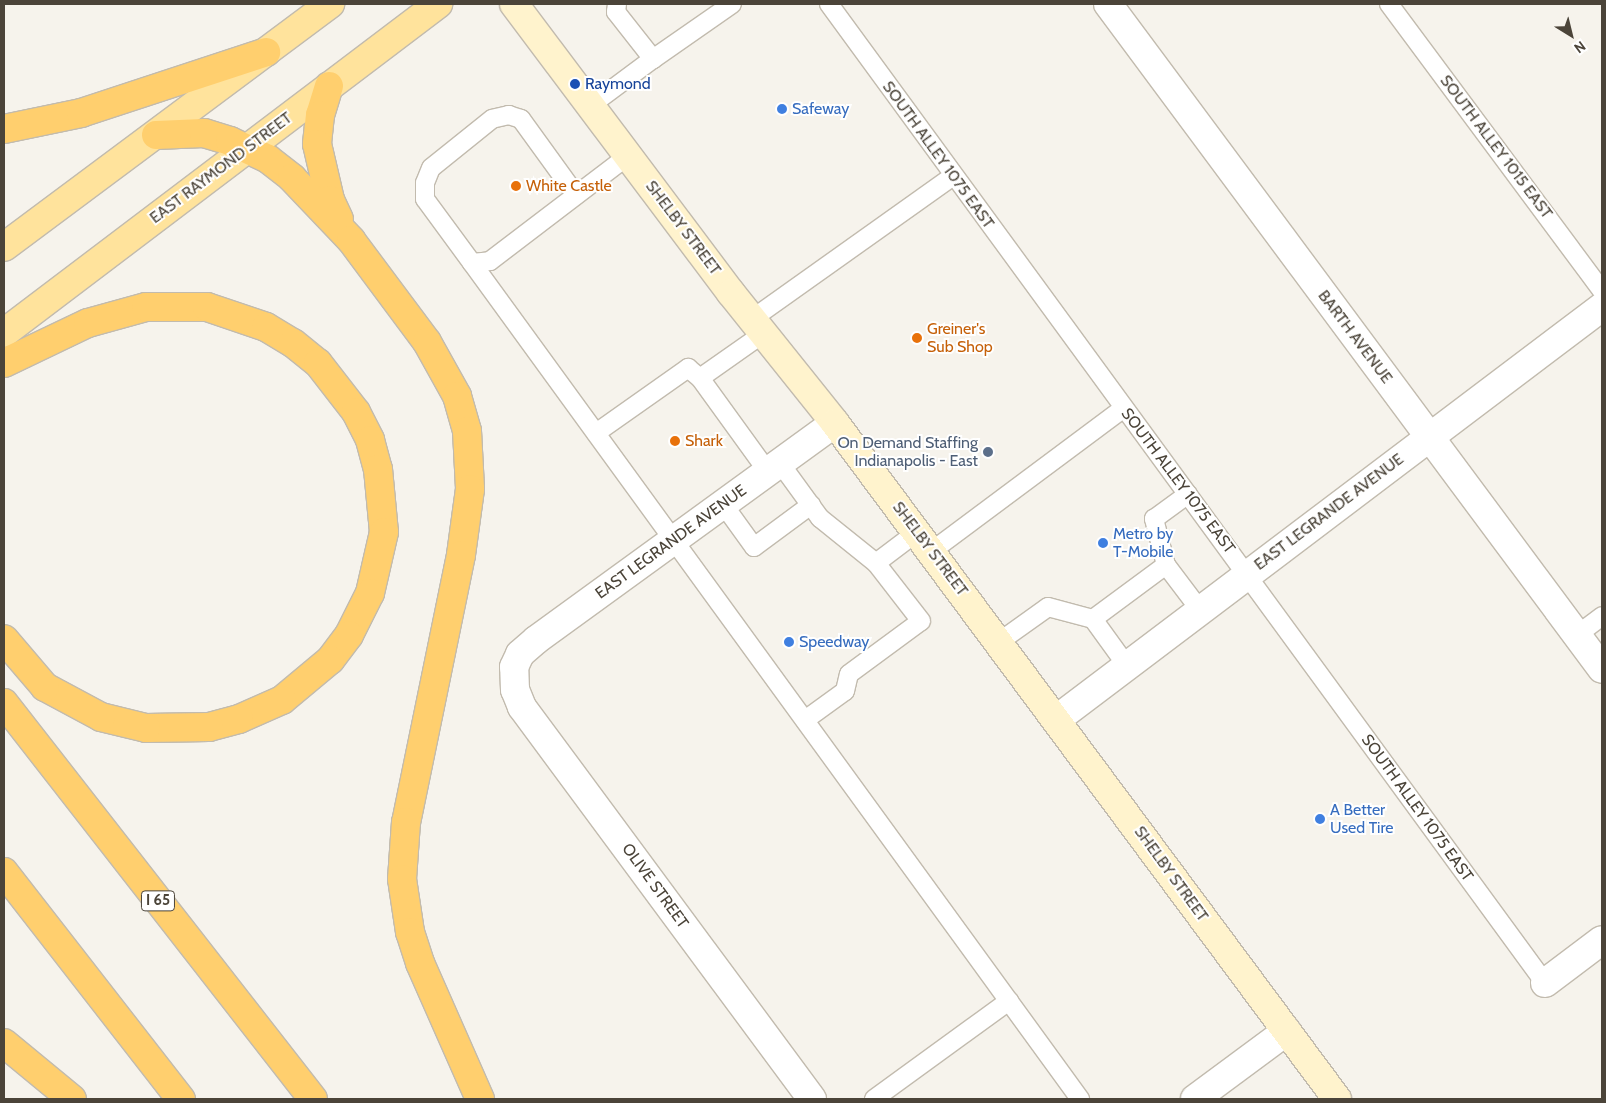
<!DOCTYPE html>
<style>
body{margin:0}
#map{position:relative;width:1606px;height:1103px;overflow:hidden;background:#f6f3ec;font-family:Cabin,sans-serif}
div>[style]{position:absolute}
.roads{filter:drop-shadow(1px 0 #c2bbae) drop-shadow(-1px 0 #c2bbae) drop-shadow(0 1px #c2bbae) drop-shadow(0 -1px #c2bbae)}
.service>*{height:18px;margin:-9px;padding:0 9px;transform-origin:9px;border-radius:9px;background:#fff}
.minor>*{height:28px;margin:-14px;padding:0 14px;transform-origin:14px;border-radius:14px;background:#fff}
.secondary>*{height:28px;margin:-14px;padding:0 14px;transform-origin:14px;border-radius:14px;background:#fff3cd}
.primary>*{height:28px;margin:-14px;padding:0 14px;transform-origin:14px;border-radius:14px;background:#ffe39c}
.motorway>*{height:28px;margin:-14px;padding:0 14px;transform-origin:14px;border-radius:14px;background:#ffcf6e}
.dots>*{width:14px;height:14px;translate:-50% -50%;box-sizing:border-box;border:2px solid #fff;border-radius:50%}
span{translate:-50% -50%;white-space:nowrap;text-align:center;line-height:1.15;-webkit-text-stroke:4px #fff;paint-order:stroke}
.shield-label span{padding:1px 4px;background:#fff;border:1px solid;border-radius:4px;-webkit-text-stroke-width:0}
.shield-label{font-size:15px;color:#4b4439;font-weight:700}
.transit-label{font-size:16px;color:#164399}
.left{translate:0 -50%;text-align:left}
.shop-label{font-size:16px;color:#366cbe}
.street-label{font-size:16px;color:#4b4439}
.food-label{font-size:16px;color:#c56008}
.service-label{font-size:16px;color:#4e5e75}
.right{translate:-100% -50%;text-align:right}
.frame{position:absolute;inset:0;border:5px solid #4b4439;pointer-events:none}
.north{position:absolute;left:1546px;top:10px;width:50px;height:50px;-webkit-text-stroke:4px #fff;paint-order:stroke;rotate:144deg;font-size:14px;font-weight:700;line-height:20px;text-align:center;color:#4b4439}
.north::after{content:'';display:block;margin:auto;width:18px;height:22px;background:#4b4439;clip-path:polygon(50% 0,100% 100%,50% 72%,0 100%)}
</style>
<div id="map">
<div class="roads">
<div class="service">
<div style="left:617px;top:4px;width:8px;rotate:97deg"></div>
<div style="left:616px;top:12px;width:60px;rotate:51.8deg"></div>
<div style="left:653px;top:59px;width:96px;rotate:-34.8deg"></div>
<div style="left:829px;top:4px;width:1213px;rotate:53.82deg"></div>
<div style="left:1389px;top:4px;width:357px;rotate:53.4deg"></div>
<div style="left:591px;top:105px;width:77px;rotate:-36.6deg"></div>
<div style="left:576px;top:195px;width:94px;rotate:-125.9deg"></div>
<div style="left:521px;top:119px;width:13px;rotate:-162deg"></div>
<div style="left:509px;top:115px;width:17px;rotate:167deg"></div>
<div style="left:492px;top:119px;width:78px;rotate:141.2deg"></div>
<div style="left:431px;top:168px;width:16px;rotate:112deg"></div>
<div style="left:425px;top:183px;width:16px;rotate:90deg"></div>
<div style="left:425px;top:199px;width:79px;rotate:53.7deg"></div>
<div style="left:472px;top:263px;width:18px;rotate:-6deg"></div>
<div style="left:490px;top:261px;width:175px;rotate:-37.3deg"></div>
<div style="left:472px;top:263px;width:1034px;rotate:53.97deg"></div>
<div style="left:752px;top:319px;width:247px;rotate:-35.4deg"></div>
<div style="left:764px;top:333px;width:78px;rotate:144.9deg"></div>
<div style="left:700px;top:378px;width:116px;rotate:54.1deg"></div>
<div style="left:596px;top:433px;width:113px;rotate:-35.2deg"></div>
<div style="left:688px;top:368px;width:16px;rotate:40deg"></div>
<div style="left:780px;top:463px;width:68px;rotate:54deg"></div>
<div style="left:820px;top:518px;width:72px;rotate:38.8deg"></div>
<div style="left:876px;top:563px;width:51px;rotate:-37.1deg"></div>
<div style="left:723px;top:504px;width:53px;rotate:54.2deg"></div>
<div style="left:754px;top:547px;width:71px;rotate:-36.4deg"></div>
<div style="left:932px;top:551px;width:239px;rotate:-36.7deg"></div>
<div style="left:1166px;top:565px;width:56px;rotate:52.9deg"></div>
<div style="left:1093px;top:619px;width:58px;rotate:54.1deg"></div>
<div style="left:1577px;top:635px;width:31px;rotate:-37deg"></div>
<div style="left:999px;top:642px;width:60px;rotate:-35.5deg"></div>
<div style="left:1048px;top:607px;width:47px;rotate:14.9deg"></div>
<div style="left:1093px;top:619px;width:91px;rotate:-36.5deg"></div>
<div style="left:1166px;top:565px;width:48px;rotate:-104.6deg"></div>
<div style="left:1154px;top:519px;width:42px;rotate:-36.3deg"></div>
<div style="left:805px;top:720px;width:49px;rotate:-35.9deg"></div>
<div style="left:845px;top:691px;width:17px;rotate:-77deg"></div>
<div style="left:849px;top:674px;width:89px;rotate:-36.4deg"></div>
<div style="left:921px;top:621px;width:73px;rotate:-127.8deg"></div>
<div style="left:874px;top:1099px;width:167px;rotate:-36deg"></div>
</div>
<div class="minor">
<div style="left:1108px;top:4px;width:828px;rotate:53.39deg"></div>
<div style="left:1057px;top:719px;width:683px;rotate:-37.09deg"></div>
<div style="left:1545px;top:983px;width:71px;rotate:-37deg"></div>
<div style="left:812px;top:1099px;width:488px;rotate:-126.5deg"></div>
<div style="left:522px;top:707px;width:18px;rotate:-112deg"></div>
<div style="left:515px;top:690px;width:23px;rotate:-92deg"></div>
<div style="left:514px;top:667px;width:14px;rotate:-65deg"></div>
<div style="left:520px;top:654px;width:21px;rotate:-41deg"></div>
<div style="left:536px;top:640px;width:369px;rotate:-36deg"></div>
<div style="left:1195px;top:1099px;width:114px;rotate:-36.5deg"></div>
</div>
<div class="secondary">
<div style="left:514px;top:4px;width:361px;rotate:53.1deg"></div>
<div style="left:731px;top:293px;width:166px;rotate:51.3deg"></div>
<div style="left:835px;top:423px;width:842px;rotate:53.4deg"></div>
</div>
<div class="primary">
<div style="left:4px;top:247px;width:407px;rotate:-36.7deg"></div>
<div style="left:4px;top:333px;width:545px;rotate:-37.16deg"></div>
</div>
<div class="motorway">
<div style="left:329px;top:86px;width:30px;rotate:107deg"></div>
<div style="left:320px;top:115px;width:29px;rotate:96deg"></div>
<div style="left:317px;top:144px;width:57px;rotate:76.9deg"></div>
<div style="left:330px;top:200px;width:21px;rotate:65deg"></div>
<div style="left:4px;top:129px;width:79px;rotate:-11.7deg"></div>
<div style="left:81px;top:113px;width:195px;rotate:-18.2deg"></div>
<div style="left:156px;top:135px;width:48px;rotate:-2.4deg"></div>
<div style="left:204px;top:133px;width:27px;rotate:17deg"></div>
<div style="left:230px;top:141px;width:42px;rotate:25.3deg"></div>
<div style="left:268px;top:159px;width:31px;rotate:38deg"></div>
<div style="left:292px;top:178px;width:86px;rotate:46.4deg"></div>
<div style="left:351px;top:240px;width:127px;rotate:53.3deg"></div>
<div style="left:427px;top:342px;width:62px;rotate:60.9deg"></div>
<div style="left:457px;top:396px;width:36px;rotate:74deg"></div>
<div style="left:467px;top:431px;width:58px;rotate:87deg"></div>
<div style="left:470px;top:489px;width:67px;rotate:97.8deg"></div>
<div style="left:461px;top:555px;width:273px;rotate:101.6deg"></div>
<div style="left:406px;top:822px;width:57px;rotate:94deg"></div>
<div style="left:402px;top:879px;width:54px;rotate:81.4deg"></div>
<div style="left:410px;top:932px;width:33px;rotate:72deg"></div>
<div style="left:420px;top:963px;width:149px;rotate:66.2deg"></div>
<div style="left:4px;top:363px;width:93px;rotate:-25.5deg"></div>
<div style="left:88px;top:323px;width:60px;rotate:-15.4deg"></div>
<div style="left:146px;top:307px;width:61px"></div>
<div style="left:207px;top:307px;width:62px;rotate:18.7deg"></div>
<div style="left:266px;top:327px;width:31px;rotate:31deg"></div>
<div style="left:293px;top:343px;width:32px;rotate:39deg"></div>
<div style="left:318px;top:363px;width:62px;rotate:52.2deg"></div>
<div style="left:356px;top:412px;width:31px;rotate:63deg"></div>
<div style="left:370px;top:440px;width:30px;rotate:75deg"></div>
<div style="left:378px;top:469px;width:63px;rotate:84.6deg"></div>
<div style="left:384px;top:532px;width:63px;rotate:102.9deg"></div>
<div style="left:370px;top:593px;width:47px;rotate:116.6deg"></div>
<div style="left:349px;top:635px;width:31px;rotate:127deg"></div>
<div style="left:330px;top:660px;width:62px;rotate:140.2deg"></div>
<div style="left:282px;top:700px;width:47px;rotate:156.2deg"></div>
<div style="left:239px;top:719px;width:31px;rotate:165deg"></div>
<div style="left:209px;top:727px;width:63px;rotate:179.1deg"></div>
<div style="left:146px;top:728px;width:46px;rotate:-166.3deg"></div>
<div style="left:101px;top:717px;width:64px;rotate:-151.8deg"></div>
<div style="left:45px;top:687px;width:63px;rotate:-130.5deg"></div>
<div style="left:4px;top:703px;width:502px;rotate:52.03deg"></div>
<div style="left:4px;top:872px;width:288px;rotate:52.1deg"></div>
<div style="left:4px;top:1043px;width:88px;rotate:39.5deg"></div>
</div>
</div>
<div class="dots">
<div style="left:575px;top:84px;background:#1a4fb4"></div>
<div style="left:782px;top:109px;background:#3f7fe0"></div>
<div style="left:516px;top:186px;background:#e8710a"></div>
<div style="left:917px;top:338px;background:#e8710a"></div>
<div style="left:675px;top:441px;background:#e8710a"></div>
<div style="left:988px;top:452px;background:#5c6f8a"></div>
<div style="left:1103px;top:543px;background:#3f7fe0"></div>
<div style="left:789px;top:642px;background:#3f7fe0"></div>
<div style="left:1320px;top:819px;background:#3f7fe0"></div>
</div>
<div class="shield-label">
<span style="left:158px;top:901px">I 65</span>
</div>
<div class="transit-label">
<span class="left" style="left:585px;top:84px">Raymond</span>
</div>
<div class="shop-label">
<span class="left" style="left:792px;top:109px">Safeway</span>
<span class="left" style="left:1113px;top:543px">Metro by<br>T-Mobile</span>
<span class="left" style="left:799px;top:642px">Speedway</span>
<span class="left" style="left:1330px;top:819px">A Better<br>Used Tire</span>
</div>
<div class="street-label">
<span style="left:1496px;top:147px;rotate:53deg">SOUTH ALLEY 1015 EAST</span>
<span style="left:938px;top:155px;rotate:54deg">SOUTH ALLEY 1075 EAST</span>
<span style="left:221px;top:168px;rotate:-37deg">EAST RAYMOND STREET</span>
<span style="left:683px;top:228px;rotate:53deg">SHELBY STREET</span>
<span style="left:1355px;top:337px;rotate:53deg">BARTH AVENUE</span>
<span style="left:1178px;top:481px;rotate:53deg">SOUTH ALLEY 1075 EAST</span>
<span style="left:1329px;top:512px;rotate:-37deg">EAST LEGRANDE AVENUE</span>
<span style="left:671px;top:542px;rotate:-36deg">EAST LEGRANDE AVENUE</span>
<span style="left:930px;top:549px;rotate:53deg">SHELBY STREET</span>
<span style="left:1417px;top:808px;rotate:54deg">SOUTH ALLEY 1075 EAST</span>
<span style="left:1171px;top:874px;rotate:54deg">SHELBY STREET</span>
<span style="left:655px;top:886px;rotate:54deg">OLIVE STREET</span>
</div>
<div class="food-label">
<span class="left" style="left:526px;top:186px">White Castle</span>
<span class="left" style="left:927px;top:338px">Greiner's<br>Sub Shop</span>
<span class="left" style="left:685px;top:441px">Shark</span>
</div>
<div class="service-label">
<span class="right" style="left:978px;top:452px">On Demand Staffing<br>Indianapolis - East</span>
</div>
<div class="frame"></div>
<div class="north">N</div>
</div>
